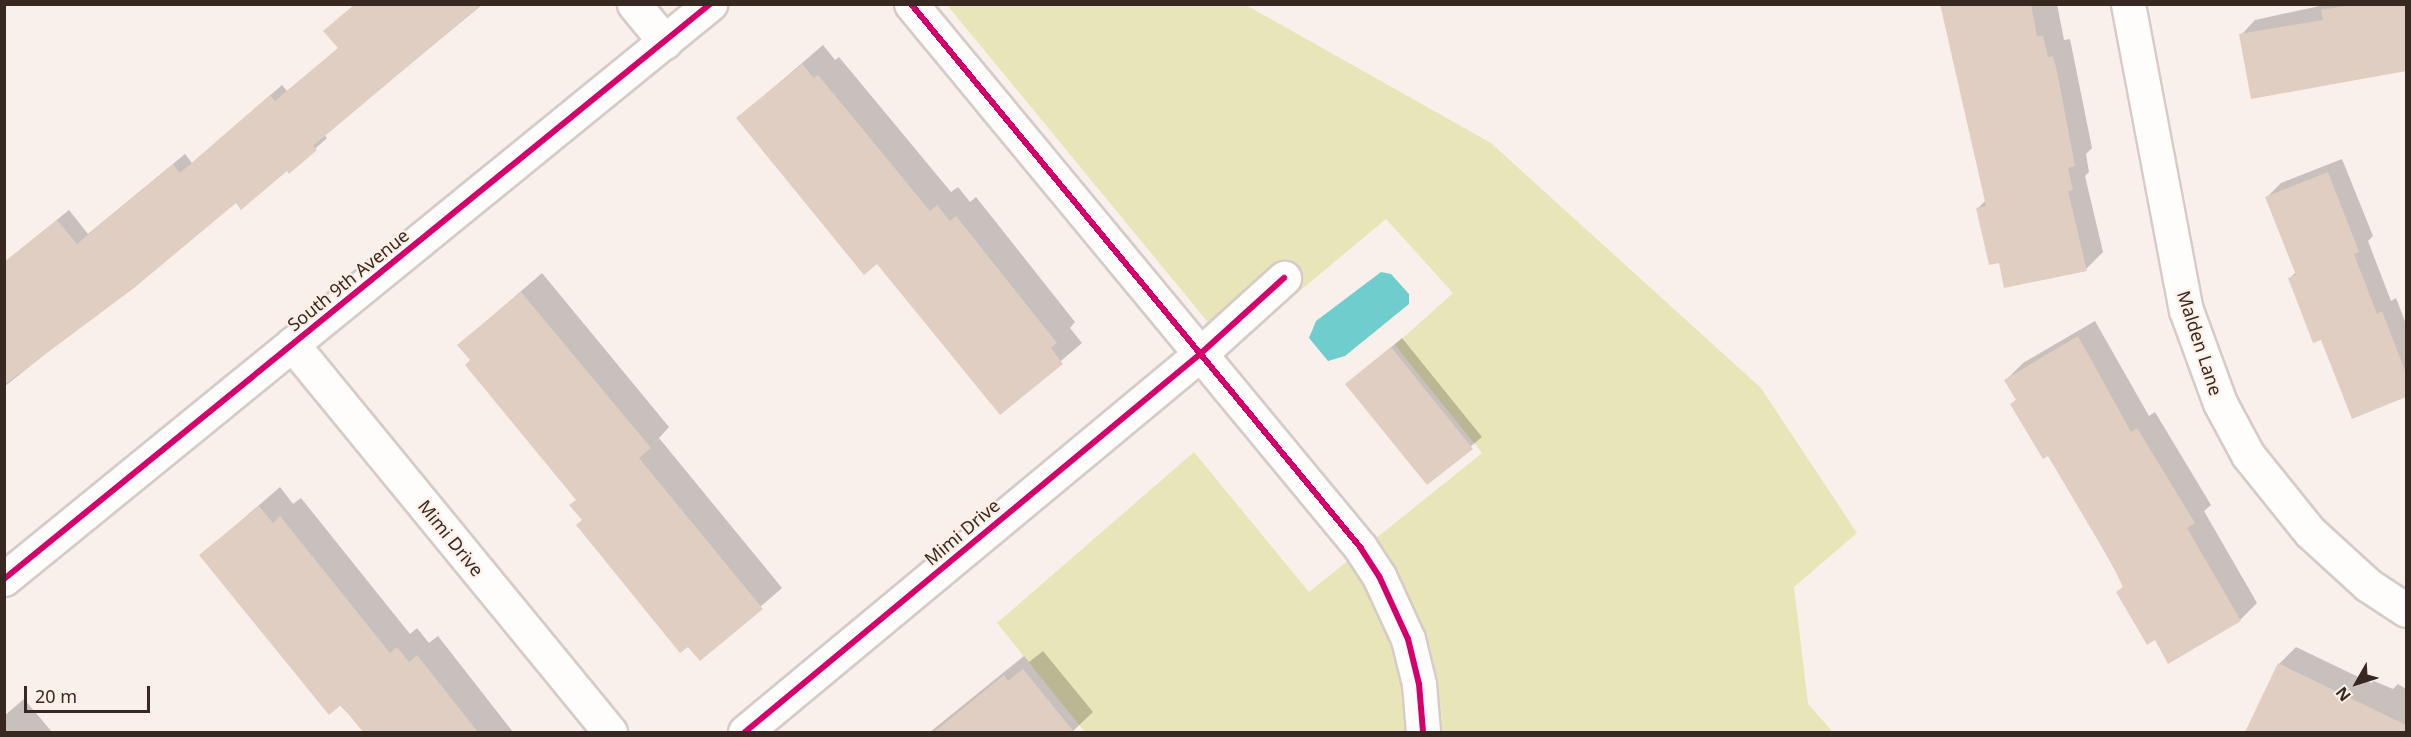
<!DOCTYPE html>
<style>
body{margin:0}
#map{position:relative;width:2411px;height:737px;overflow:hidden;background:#f9f0ec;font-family:"Noto Sans",sans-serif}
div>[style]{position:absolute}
.green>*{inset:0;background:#e8e6b8}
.water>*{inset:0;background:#70cdcd}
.shadow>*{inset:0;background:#0003}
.building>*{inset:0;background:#e0cec2}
.roads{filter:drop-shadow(2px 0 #d6cbc6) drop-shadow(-2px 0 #d6cbc6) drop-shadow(0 2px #d6cbc6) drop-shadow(0 -2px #d6cbc6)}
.street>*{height:33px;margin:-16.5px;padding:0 16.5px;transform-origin:16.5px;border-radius:16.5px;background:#fefdfc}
.secondary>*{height:33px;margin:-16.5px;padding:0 16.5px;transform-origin:16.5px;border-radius:16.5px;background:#fefdfc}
.cycleway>*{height:6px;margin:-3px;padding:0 3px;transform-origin:3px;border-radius:3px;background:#d6006c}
span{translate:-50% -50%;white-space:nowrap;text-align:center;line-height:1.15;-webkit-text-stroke:4.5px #feefe7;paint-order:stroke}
.street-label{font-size:18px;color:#372922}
.frame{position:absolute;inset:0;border:6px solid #372922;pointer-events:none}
.north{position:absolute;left:2327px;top:653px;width:60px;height:60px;-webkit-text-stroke:4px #feefe7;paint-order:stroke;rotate:231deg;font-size:16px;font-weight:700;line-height:24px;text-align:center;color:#372922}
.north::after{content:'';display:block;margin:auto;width:21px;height:27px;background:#372922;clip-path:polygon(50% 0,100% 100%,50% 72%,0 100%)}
.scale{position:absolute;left:24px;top:686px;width:126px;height:27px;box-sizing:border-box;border:3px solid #372922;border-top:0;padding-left:8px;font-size:18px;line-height:21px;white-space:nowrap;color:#372922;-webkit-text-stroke:4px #feefe7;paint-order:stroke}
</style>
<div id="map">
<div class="green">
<div style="clip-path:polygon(947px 5px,1246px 5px,1491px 143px,1761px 388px,1857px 533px,1794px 587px,1808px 704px,1833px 732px,1085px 732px,997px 623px,1194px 452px,1309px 592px,1482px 453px,1395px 345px,1453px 293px,1386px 219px,1230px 349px)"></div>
</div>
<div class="water">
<div style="clip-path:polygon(1381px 272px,1391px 274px,1409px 294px,1409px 304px,1345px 356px,1328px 361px,1309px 338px,1316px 321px)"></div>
</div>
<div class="shadow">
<div style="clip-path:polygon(355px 4px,483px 4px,324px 135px,327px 138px,289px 172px,287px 169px,236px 201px,4px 387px,5px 262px,69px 210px,88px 234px,185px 154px,192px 163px,282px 85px,287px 91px,340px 47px)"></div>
<div style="clip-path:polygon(1942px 4px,2057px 4px,2064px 40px,2070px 39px,2092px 148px,2086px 154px,2089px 172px,2085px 176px,2103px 252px,2086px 269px,2000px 262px,1978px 208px,1986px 200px)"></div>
<div style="clip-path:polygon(2329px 4px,2406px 4px,2406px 70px,2252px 97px,2241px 35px,2255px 20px)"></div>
<div style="clip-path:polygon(823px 45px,835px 60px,839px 57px,951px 192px,958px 187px,970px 202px,976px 197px,1075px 322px,1070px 328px,1082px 343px,1000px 413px,878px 262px,738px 118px)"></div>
<div style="clip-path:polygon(2342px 159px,2373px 236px,2368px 241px,2391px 301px,2396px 298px,2406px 324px,2406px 396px,2353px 417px,2322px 338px,2289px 279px,2296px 272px,2267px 197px,2281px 183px)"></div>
<div style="clip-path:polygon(542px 273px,669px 427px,659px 438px,782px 588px,700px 659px,584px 520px,577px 499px,459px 345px)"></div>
<div style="clip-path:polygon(2095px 321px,2149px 416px,2155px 412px,2211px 505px,2204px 511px,2257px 603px,2240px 620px,2155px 638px,2118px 592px,2124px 586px,2049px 453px,2012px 404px,2017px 399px,2006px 380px,2023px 363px)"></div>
<div style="clip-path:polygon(1402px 338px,1482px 437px,1427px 483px,1347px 384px)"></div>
<div style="clip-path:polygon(280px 487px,293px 504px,301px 498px,410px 634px,417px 628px,429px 643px,438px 636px,513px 732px,365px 732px,201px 555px)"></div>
<div style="clip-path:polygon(2296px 647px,2371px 683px,2374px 681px,2393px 689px,2398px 684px,2406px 689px,2406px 732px,2247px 732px,2279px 664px)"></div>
<div style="clip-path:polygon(1043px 651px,1093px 712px,1072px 732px,930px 732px,1024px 656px,1029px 662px)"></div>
<div style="clip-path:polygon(24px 699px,52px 732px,4px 732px,4px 716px)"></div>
</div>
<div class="building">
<div style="clip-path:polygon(355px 4px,482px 4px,313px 146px,317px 150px,289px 174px,287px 171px,241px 210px,236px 203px,134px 288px,4px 385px,4px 262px,57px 220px,77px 244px,173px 164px,180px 173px,270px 95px,275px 101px,338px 48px,323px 31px)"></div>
<div style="clip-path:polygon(1940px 4px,2031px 4px,2037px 36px,2043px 36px,2048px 57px,2053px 56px,2057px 71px,2075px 166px,2068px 168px,2073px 190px,2068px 191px,2087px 271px,2004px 288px,1999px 263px,1989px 265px,1976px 208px,1986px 206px)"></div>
<div style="clip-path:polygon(2357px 4px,2406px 4px,2406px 71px,2251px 99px,2239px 34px,2323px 20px,2321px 10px)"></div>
<div style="clip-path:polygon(802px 64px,814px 78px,818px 75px,930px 211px,937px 205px,950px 221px,956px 216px,1057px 343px,1051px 348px,1063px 364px,1000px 415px,877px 264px,864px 275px,736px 118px)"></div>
<div style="clip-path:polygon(2328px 172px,2359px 252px,2354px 254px,2377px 314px,2382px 311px,2406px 373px,2406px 397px,2352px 419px,2321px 340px,2313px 343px,2288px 278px,2296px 275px,2265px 197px)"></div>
<div style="clip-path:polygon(521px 292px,651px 448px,639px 458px,763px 609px,700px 661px,688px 647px,680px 653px,576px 525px,582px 520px,569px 505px,576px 500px,465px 365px,470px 360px,457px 345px)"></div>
<div style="clip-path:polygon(2078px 336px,2131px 432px,2137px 428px,2195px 523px,2187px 528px,2241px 621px,2168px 664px,2155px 640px,2147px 645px,2116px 592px,2123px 587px,2113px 566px,2048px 456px,2043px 459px,2010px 404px,2016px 400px,2004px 380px)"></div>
<div style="clip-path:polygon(1391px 347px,1473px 449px,1427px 485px,1345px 384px)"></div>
<div style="clip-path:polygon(259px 506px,273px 523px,280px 516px,390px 653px,397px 647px,409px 662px,417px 655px,478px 732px,363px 732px,341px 705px,329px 715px,199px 555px)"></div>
<div style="clip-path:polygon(2278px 663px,2406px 725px,2406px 732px,2245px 732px)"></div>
<div style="clip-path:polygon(1023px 669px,1074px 732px,934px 732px,1004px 675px,1008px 681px)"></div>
</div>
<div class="roads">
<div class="street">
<div style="left:634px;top:4px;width:49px;rotate:50.8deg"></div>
<div style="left:911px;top:4px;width:705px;rotate:50.41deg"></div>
<div style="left:1360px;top:547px;width:35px;rotate:57deg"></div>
<div style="left:1379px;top:576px;width:69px;rotate:65.3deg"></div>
<div style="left:1408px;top:639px;width:46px;rotate:76.3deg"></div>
<div style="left:1419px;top:684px;width:48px;rotate:85.2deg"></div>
<div style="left:2128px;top:4px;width:311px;rotate:79.3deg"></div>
<div style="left:2186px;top:310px;width:99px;rotate:69.9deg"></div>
<div style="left:2220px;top:403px;width:59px;rotate:61.7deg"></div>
<div style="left:2248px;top:455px;width:99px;rotate:51.2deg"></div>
<div style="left:2310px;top:532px;width:79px;rotate:42.4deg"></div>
<div style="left:2368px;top:585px;width:45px;rotate:33.3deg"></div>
<div style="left:292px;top:344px;width:502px;rotate:50.66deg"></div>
<div style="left:745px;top:732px;width:590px;rotate:-39.71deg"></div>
<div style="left:1199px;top:355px;width:115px;rotate:-42.2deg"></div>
</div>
<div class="secondary">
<div style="left:4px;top:579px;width:911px;rotate:-39.16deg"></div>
</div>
</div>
<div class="cycleway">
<div style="left:911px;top:4px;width:705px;rotate:50.41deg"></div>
<div style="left:1360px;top:547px;width:35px;rotate:57deg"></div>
<div style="left:1379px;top:576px;width:69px;rotate:65.3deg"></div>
<div style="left:1408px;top:639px;width:46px;rotate:76.3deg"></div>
<div style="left:1419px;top:684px;width:48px;rotate:85.2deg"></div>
<div style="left:4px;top:579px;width:911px;rotate:-39.16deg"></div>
<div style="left:745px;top:732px;width:590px;rotate:-39.71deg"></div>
<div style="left:1199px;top:355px;width:115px;rotate:-42.2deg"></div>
</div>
<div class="street-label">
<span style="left:348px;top:280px;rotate:-39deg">South 9th Avenue</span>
<span style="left:2200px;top:343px;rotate:72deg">Malden Lane</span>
<span style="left:962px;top:532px;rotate:-40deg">Mimi Drive</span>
<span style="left:451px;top:538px;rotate:51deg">Mimi Drive</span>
</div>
<div class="frame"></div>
<div class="north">N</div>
<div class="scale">20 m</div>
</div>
